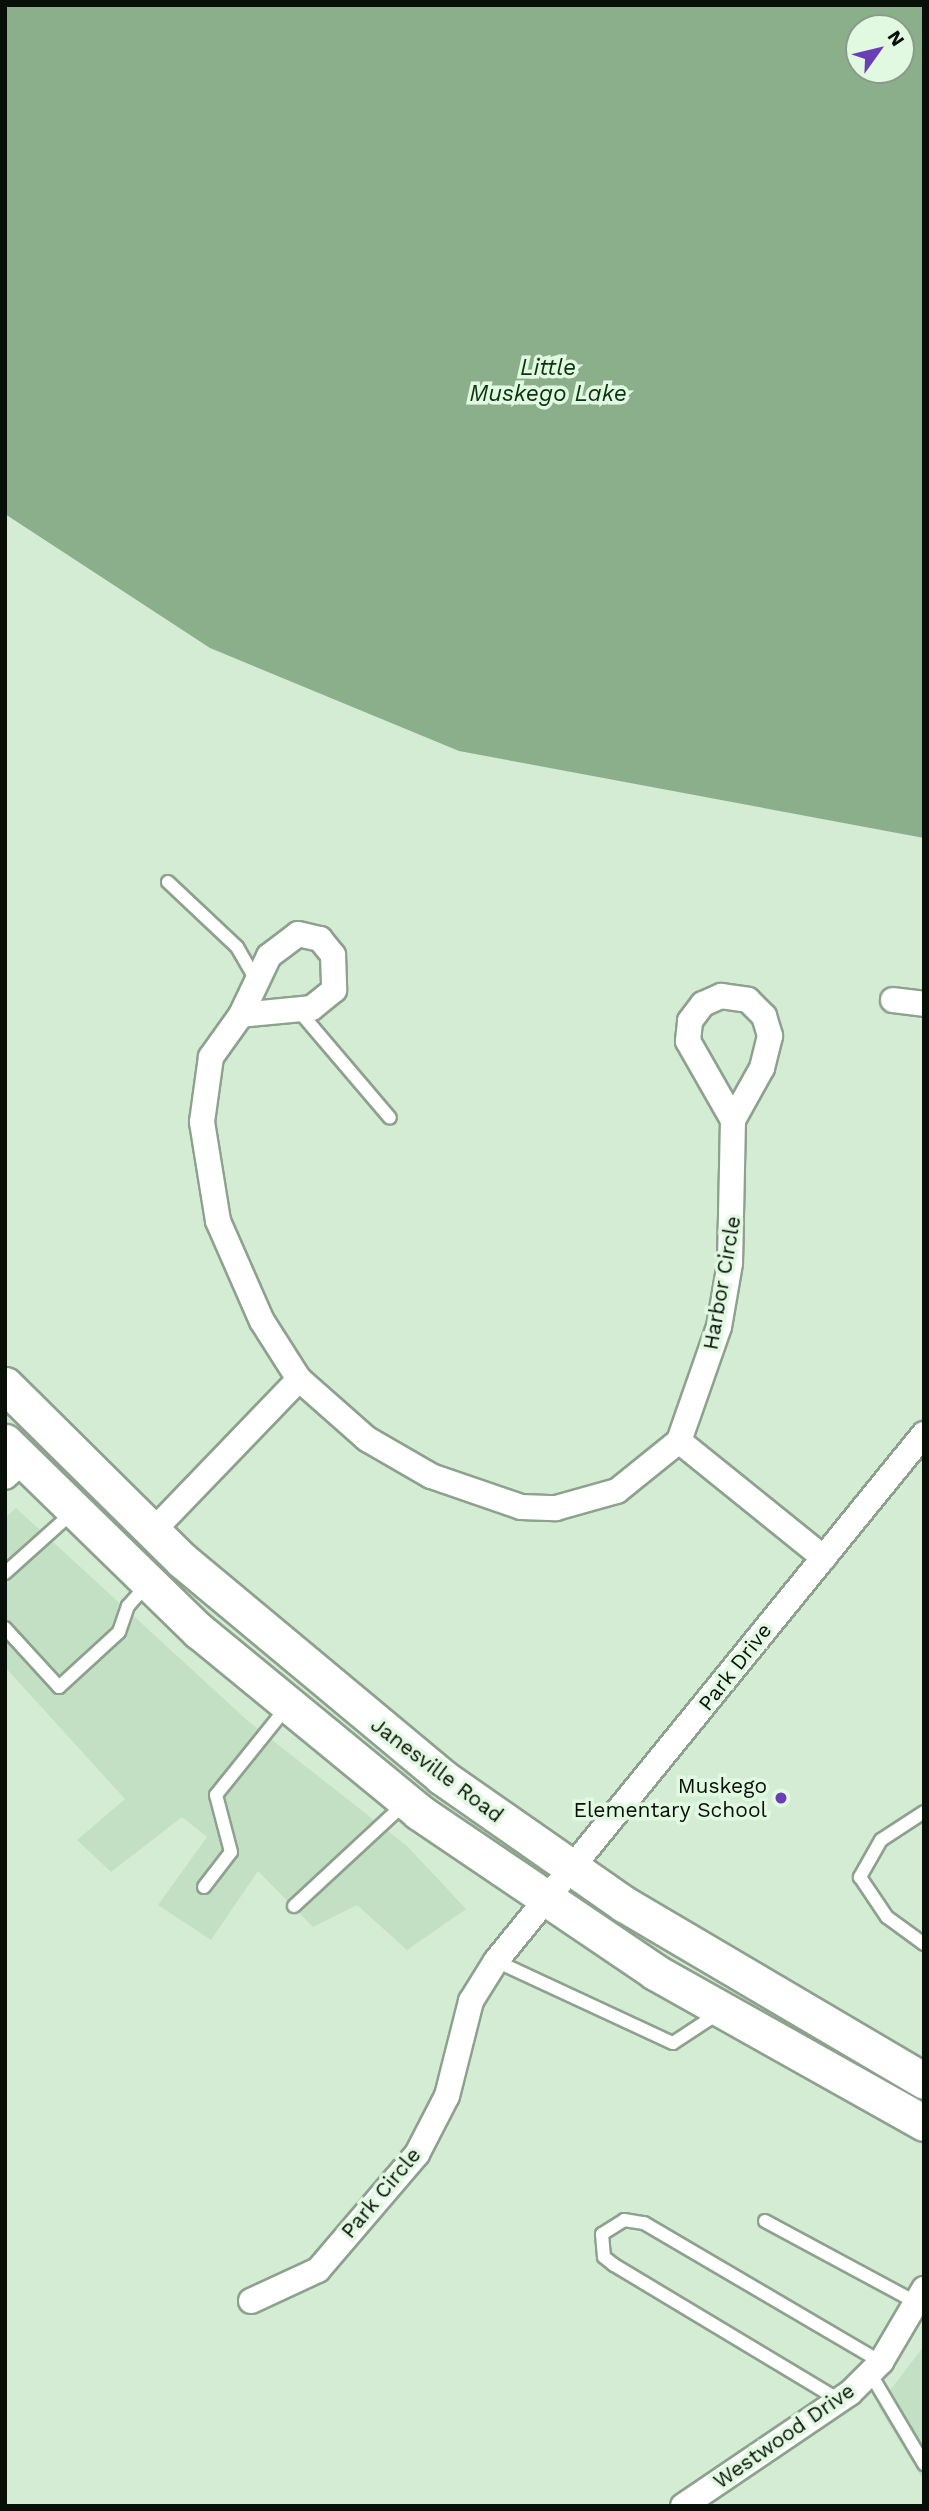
<!DOCTYPE html>
<style>
body{margin:0}
#map{position:relative;width:929px;height:2511px;overflow:hidden;background:#d4ebd4;font-family:"Work Sans",sans-serif}
div>[style]{position:absolute}
.built>*{inset:0;background:#c4e0c4}
.water>*{inset:0;background:#8baf8b}
.roads{filter:drop-shadow(2px 0 #8da28d) drop-shadow(-2px 0 #8da28d) drop-shadow(0 2px #8da28d) drop-shadow(0 -2px #8da28d)}
.service>*{height:12px;margin:-6px;padding:0 6px;transform-origin:6px;border-radius:6px;background:#fff}
.minor>*{height:24px;margin:-12px;padding:0 12px;transform-origin:12px;border-radius:12px;background:#fff}
.secondary>*{height:35px;margin:-17.5px;padding:0 17.5px;transform-origin:17.5px;border-radius:17.5px;background:#fff}
.dots>*{width:19px;height:19px;translate:-50% -50%;box-sizing:border-box;border:4px solid #e1f8e1;border-radius:50%}
span{translate:-50% -50%;white-space:nowrap;text-align:center;line-height:1.15;-webkit-text-stroke:7px #e1f8e1;paint-order:stroke}
.street-label{font-size:21px;color:#080f08}
.poi-label{font-size:21px;color:#080f08}
.right{translate:-100% -50%;text-align:right}
.water-label{font-size:23px;color:#09330f;font-style:italic}
.frame{position:absolute;inset:0;border:7px solid #080f08;pointer-events:none}
.north{position:absolute;left:845px;top:14px;width:70px;height:70px;box-sizing:border-box;background:#e1f8e1;border:2px solid #8a9b8a;border-radius:50%;rotate:56deg;font-size:19px;font-weight:700;line-height:28px;text-align:center;color:#080f08}
.north::after{content:'';display:block;margin:auto;width:24px;height:32px;background:#693eb6;clip-path:polygon(50% 0,100% 100%,50% 72%,0 100%)}
</style>
<div id="map">
<div class="built">
<div style="clip-path:polygon(16px 1508px,248px 1721px,407px 1846px,466px 1909px,407px 1950px,357px 1905px,313px 1927px,258px 1871px,211px 1940px,158px 1905px,207px 1837px,182px 1817px,111px 1872px,77px 1840px,125px 1799px,5px 1667px,5px 1518px)"></div>
<div style="clip-path:polygon(924px 2346px,924px 2481px,878px 2406px)"></div>
</div>
<div class="water">
<div style="clip-path:polygon(evenodd,5px 5px,924px 5px,924px 838px,459px 751px,210px 648px,5px 514px,5px 5px,859px 28px,901px 28px,901px 70px,859px 70px,859px 28px)"></div>
</div>
<div class="roads">
<div class="service">
<div style="left:168px;top:882px;width:95px;rotate:43.3deg"></div>
<div style="left:237px;top:947px;width:39px;rotate:60deg"></div>
<div style="left:299px;top:1011px;width:140px;rotate:49.6deg"></div>
<div style="left:5px;top:1573px;width:93px;rotate:-41.9deg"></div>
<div style="left:5px;top:1628px;width:80px;rotate:47.5deg"></div>
<div style="left:59px;top:1687px;width:81px;rotate:-42.5deg"></div>
<div style="left:119px;top:1632px;width:28px;rotate:-71deg"></div>
<div style="left:128px;top:1606px;width:28px;rotate:-48deg"></div>
<div style="left:924px;top:1812px;width:51px;rotate:146.9deg"></div>
<div style="left:881px;top:1840px;width:43px;rotate:119.6deg"></div>
<div style="left:860px;top:1877px;width:48px;rotate:56deg"></div>
<div style="left:887px;top:1917px;width:46px;rotate:36.1deg"></div>
<div style="left:204px;top:1887px;width:44px;rotate:-52.4deg"></div>
<div style="left:231px;top:1852px;width:59px;rotate:-104.7deg"></div>
<div style="left:216px;top:1795px;width:112px;rotate:-51.2deg"></div>
<div style="left:294px;top:1906px;width:150px;rotate:-42.8deg"></div>
<div style="left:496px;top:1961px;width:195px;rotate:24.9deg"></div>
<div style="left:673px;top:2043px;width:56px;rotate:-33.4deg"></div>
<div style="left:765px;top:2221px;width:173px;rotate:28.3deg"></div>
<div style="left:870px;top:2373px;width:106px;rotate:59.3deg"></div>
<div style="left:839px;top:2400px;width:262px;rotate:-149deg"></div>
<div style="left:614px;top:2265px;width:13px;rotate:-141deg"></div>
<div style="left:604px;top:2257px;width:23px;rotate:-95deg"></div>
<div style="left:602px;top:2234px;width:26px;rotate:-32deg"></div>
<div style="left:624px;top:2220px;width:20px;rotate:9deg"></div>
<div style="left:644px;top:2223px;width:275px;rotate:30.4deg"></div>
</div>
<div class="minor">
<div style="left:298px;top:934px;width:23px;rotate:13deg"></div>
<div style="left:320px;top:939px;width:21px;rotate:51deg"></div>
<div style="left:333px;top:955px;width:35px;rotate:88deg"></div>
<div style="left:334px;top:990px;width:28px;rotate:141deg"></div>
<div style="left:312px;top:1008px;width:71px;rotate:174.4deg"></div>
<div style="left:241px;top:1015px;width:65px;rotate:-64.6deg"></div>
<div style="left:269px;top:956px;width:36px;rotate:-37deg"></div>
<div style="left:721px;top:996px;width:27px;rotate:8deg"></div>
<div style="left:748px;top:1000px;width:23px;rotate:45deg"></div>
<div style="left:764px;top:1016px;width:21px;rotate:73deg"></div>
<div style="left:770px;top:1036px;width:33px;rotate:104deg"></div>
<div style="left:762px;top:1068px;width:60px;rotate:119.1deg"></div>
<div style="left:733px;top:1120px;width:91px;rotate:-119.7deg"></div>
<div style="left:688px;top:1041px;width:20px;rotate:-84deg"></div>
<div style="left:690px;top:1021px;width:21px;rotate:-53deg"></div>
<div style="left:703px;top:1004px;width:20px;rotate:-24deg"></div>
<div style="left:893px;top:1000px;width:31px;rotate:7deg"></div>
<div style="left:241px;top:1015px;width:52px;rotate:125.5deg"></div>
<div style="left:211px;top:1057px;width:66px;rotate:97.9deg"></div>
<div style="left:202px;top:1122px;width:100px;rotate:80.8deg"></div>
<div style="left:218px;top:1221px;width:109px;rotate:66.3deg"></div>
<div style="left:262px;top:1321px;width:69px;rotate:57.5deg"></div>
<div style="left:299px;top:1379px;width:91px;rotate:41.4deg"></div>
<div style="left:367px;top:1439px;width:74px;rotate:30deg"></div>
<div style="left:431px;top:1476px;width:95px;rotate:19deg"></div>
<div style="left:521px;top:1507px;width:35px;rotate:2deg"></div>
<div style="left:556px;top:1508px;width:63px;rotate:-15.6deg"></div>
<div style="left:617px;top:1491px;width:80px;rotate:-38.9deg"></div>
<div style="left:679px;top:1441px;width:121px;rotate:-70.7deg"></div>
<div style="left:719px;top:1327px;width:65px;rotate:-80.2deg"></div>
<div style="left:730px;top:1263px;width:143px;rotate:-88.8deg"></div>
<div style="left:679px;top:1441px;width:186px;rotate:38.9deg"></div>
<div style="left:5px;top:1477px;width:24px;rotate:-42deg"></div>
<div style="left:152px;top:1532px;width:212px;rotate:-46.1deg"></div>
<div style="left:251px;top:2301px;width:74px;rotate:-24.8deg"></div>
<div style="left:318px;top:2270px;width:153px;rotate:-49.5deg"></div>
<div style="left:417px;top:2154px;width:65px;rotate:-62.7deg"></div>
<div style="left:447px;top:2096px;width:98px;rotate:-75.8deg"></div>
<div style="left:471px;top:2001px;width:47px;rotate:-58deg"></div>
<div style="left:496px;top:1961px;width:679px;rotate:-50.92deg"></div>
<div style="left:683px;top:2506px;width:202px;rotate:-34.1deg"></div>
<div style="left:850px;top:2393px;width:44px;rotate:-45deg"></div>
<div style="left:881px;top:2362px;width:85px;rotate:-59.5deg"></div>
</div>
<div class="secondary">
<div style="left:5px;top:1385px;width:250px;rotate:44.7deg"></div>
<div style="left:183px;top:1561px;width:337px;rotate:39.8deg"></div>
<div style="left:442px;top:1777px;width:222px;rotate:34.9deg"></div>
<div style="left:624px;top:1904px;width:348px;rotate:30.5deg"></div>
<div style="left:5px;top:1442px;width:271px;rotate:44.3deg"></div>
<div style="left:199px;top:1631px;width:285px;rotate:39.4deg"></div>
<div style="left:419px;top:1812px;width:285px;rotate:34.1deg"></div>
<div style="left:655px;top:1972px;width:308px;rotate:29.3deg"></div>
</div>
</div>
<div class="dots">
<div style="left:781px;top:1798px;background:#693eb6"></div>
</div>
<div class="street-label">
<span style="left:722px;top:1283px;rotate:-80deg">Harbor Circle</span>
<span style="left:735px;top:1667px;rotate:-52deg">Park Drive</span>
<span style="left:437px;top:1770px;rotate:37deg">Janesville Road</span>
<span style="left:381px;top:2193px;rotate:-50deg">Park Circle</span>
<span style="left:784px;top:2436px;rotate:-35deg">Westwood Drive</span>
</div>
<div class="poi-label">
<span class="right" style="left:767px;top:1798px">Muskego<br>Elementary School</span>
</div>
<div class="water-label">
<span style="left:548px;top:381px">Little<br>Muskego Lake</span>
</div>
<div class="frame"></div>
<div class="north">N</div>
</div>
